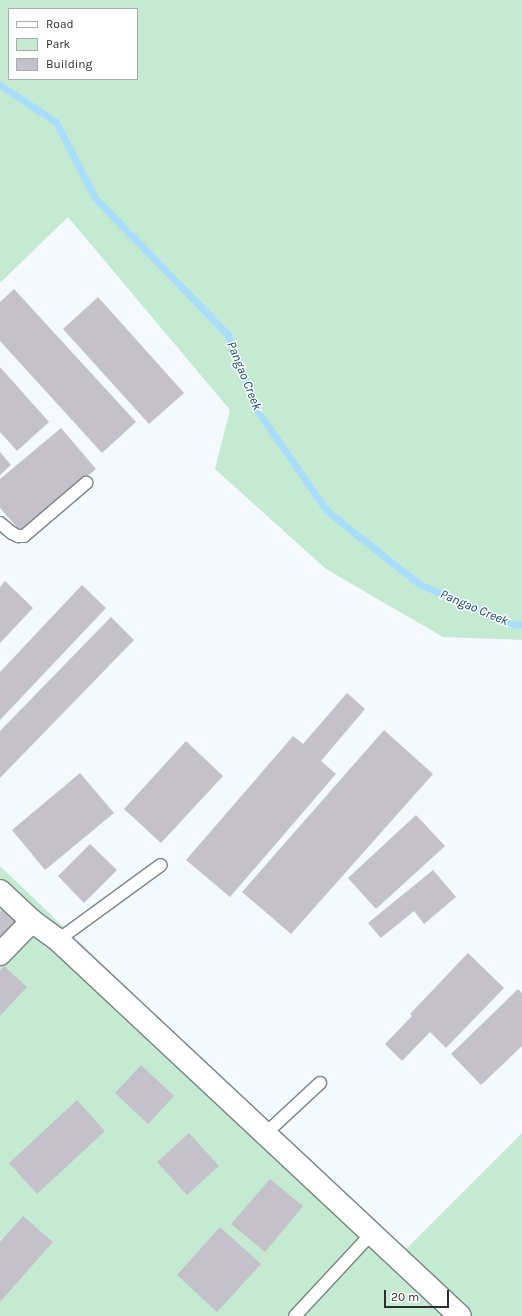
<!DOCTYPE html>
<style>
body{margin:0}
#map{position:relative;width:522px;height:1316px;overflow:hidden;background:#f4f9fd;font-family:Karla,sans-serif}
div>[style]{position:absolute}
.green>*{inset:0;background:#c4ebd2}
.stream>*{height:7px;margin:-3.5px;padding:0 3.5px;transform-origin:3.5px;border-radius:3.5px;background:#a9ddfd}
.building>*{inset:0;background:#c4c1cb}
.roads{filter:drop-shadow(1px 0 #7b8389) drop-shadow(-1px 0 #7b8389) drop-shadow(0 1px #7b8389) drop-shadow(0 -1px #7b8389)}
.lane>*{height:12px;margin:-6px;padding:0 6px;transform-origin:6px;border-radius:6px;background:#fff}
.street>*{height:22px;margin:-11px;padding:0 11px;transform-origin:11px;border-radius:11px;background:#fff}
span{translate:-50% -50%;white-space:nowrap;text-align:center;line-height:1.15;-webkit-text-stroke:3px #fff;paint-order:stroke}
.water-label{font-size:13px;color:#154a65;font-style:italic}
.legend{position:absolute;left:8px;top:8px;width:130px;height:72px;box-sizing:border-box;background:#fff;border:1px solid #aaabac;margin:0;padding:5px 7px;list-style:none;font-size:12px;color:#2b2e30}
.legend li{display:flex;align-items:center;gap:8px;height:20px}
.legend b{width:20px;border:1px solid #aaabac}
.scale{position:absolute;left:384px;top:1290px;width:65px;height:18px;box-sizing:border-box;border:2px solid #2b2e30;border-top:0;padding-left:5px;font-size:12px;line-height:14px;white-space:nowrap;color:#2b2e30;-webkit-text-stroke:3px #fff;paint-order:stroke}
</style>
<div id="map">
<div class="green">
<div style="clip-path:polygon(evenodd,0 0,522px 0,522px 640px,443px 637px,326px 569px,215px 469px,230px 410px,68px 217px,0 283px,0 0,9px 9px,137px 9px,137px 79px,9px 79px,9px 9px)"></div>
<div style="clip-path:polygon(0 866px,403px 1252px,522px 1133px,522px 1316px,0 1316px)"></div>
</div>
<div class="stream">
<div style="left:0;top:85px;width:67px;rotate:33.5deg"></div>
<div style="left:56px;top:122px;width:85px;rotate:62.8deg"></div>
<div style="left:95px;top:198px;width:191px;rotate:45.8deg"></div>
<div style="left:228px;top:335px;width:80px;rotate:68.9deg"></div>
<div style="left:257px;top:410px;width:123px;rotate:55.3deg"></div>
<div style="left:327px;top:511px;width:117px;rotate:38.4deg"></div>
<div style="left:419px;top:584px;width:104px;rotate:23.1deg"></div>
<div style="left:515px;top:625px;width:7px;rotate:-8deg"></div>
</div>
<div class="building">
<div style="clip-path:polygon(14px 289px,136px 422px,102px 453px,0 341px,0 302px)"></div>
<div style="clip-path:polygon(98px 297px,184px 393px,149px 424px,63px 329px)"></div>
<div style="clip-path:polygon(0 367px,49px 422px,17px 451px,0 432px)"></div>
<div style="clip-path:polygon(61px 428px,96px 469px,21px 532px,0 508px,0 479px)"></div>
<div style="clip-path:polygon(0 452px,11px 465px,0 475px)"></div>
<div style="clip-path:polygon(5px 581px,33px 608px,0 643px,0 587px)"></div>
<div style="clip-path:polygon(82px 585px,106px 608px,0 720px,0 672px)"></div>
<div style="clip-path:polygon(111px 617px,134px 640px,0 778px,0 731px)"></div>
<div style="clip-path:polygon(347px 693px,365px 709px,321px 761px,336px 774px,230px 897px,186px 860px,293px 736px,303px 744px)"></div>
<div style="clip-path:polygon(384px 730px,433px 774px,291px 934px,242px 892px)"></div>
<div style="clip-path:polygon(186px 741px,223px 776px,161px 843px,124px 809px)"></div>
<div style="clip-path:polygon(80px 773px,114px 813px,45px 870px,12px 830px)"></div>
<div style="clip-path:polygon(416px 815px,445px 846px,376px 909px,348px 878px)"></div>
<div style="clip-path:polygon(90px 844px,117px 870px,84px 903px,58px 876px)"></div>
<div style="clip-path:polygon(433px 870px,456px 897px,424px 924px,414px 911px,381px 938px,368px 923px)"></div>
<div style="clip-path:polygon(5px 908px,23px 926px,0 948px,0 912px)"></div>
<div style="clip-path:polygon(468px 953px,504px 988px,446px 1048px,430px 1032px,402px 1061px,385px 1044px,412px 1016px,410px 1014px)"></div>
<div style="clip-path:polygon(4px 966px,27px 987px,0 1016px,0 971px)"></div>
<div style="clip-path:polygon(518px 989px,522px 993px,522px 1046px,481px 1085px,451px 1054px)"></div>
<div style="clip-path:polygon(141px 1065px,174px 1096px,148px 1124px,115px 1093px)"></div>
<div style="clip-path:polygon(77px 1100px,105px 1131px,37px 1194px,9px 1163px)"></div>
<div style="clip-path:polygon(189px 1133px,219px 1166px,187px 1195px,157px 1162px)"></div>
<div style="clip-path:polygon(270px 1179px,303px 1206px,265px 1252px,231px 1224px)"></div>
<div style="clip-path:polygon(23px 1216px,53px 1242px,0 1302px,0 1242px)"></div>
<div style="clip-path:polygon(220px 1227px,261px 1264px,217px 1312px,177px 1275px)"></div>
</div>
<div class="roads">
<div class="lane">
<div style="left:0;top:523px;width:16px;rotate:40deg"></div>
<div style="left:12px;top:533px;width:7px;rotate:27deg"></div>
<div style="left:18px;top:536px;width:6px"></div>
<div style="left:24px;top:536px;width:82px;rotate:-40.5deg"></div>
<div style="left:58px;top:940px;width:127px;rotate:-36.1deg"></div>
<div style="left:265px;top:1134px;width:75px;rotate:-42.8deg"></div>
<div style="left:295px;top:1316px;width:113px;rotate:-47.1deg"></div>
</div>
<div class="street">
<div style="left:0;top:891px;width:44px;rotate:43.2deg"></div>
<div style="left:32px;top:921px;width:32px;rotate:36deg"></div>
<div style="left:58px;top:940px;width:550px;rotate:43.09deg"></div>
<div style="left:0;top:954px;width:46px;rotate:-45.9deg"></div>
</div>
</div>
<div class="water-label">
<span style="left:244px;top:376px;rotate:68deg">Pangao Creek</span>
<span style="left:474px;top:608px;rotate:23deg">Pangao Creek</span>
</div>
<ul class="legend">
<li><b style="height:5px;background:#fff"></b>Road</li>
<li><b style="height:11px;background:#c4ebd2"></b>Park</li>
<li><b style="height:11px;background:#c4c1cb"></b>Building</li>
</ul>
<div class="scale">20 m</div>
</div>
